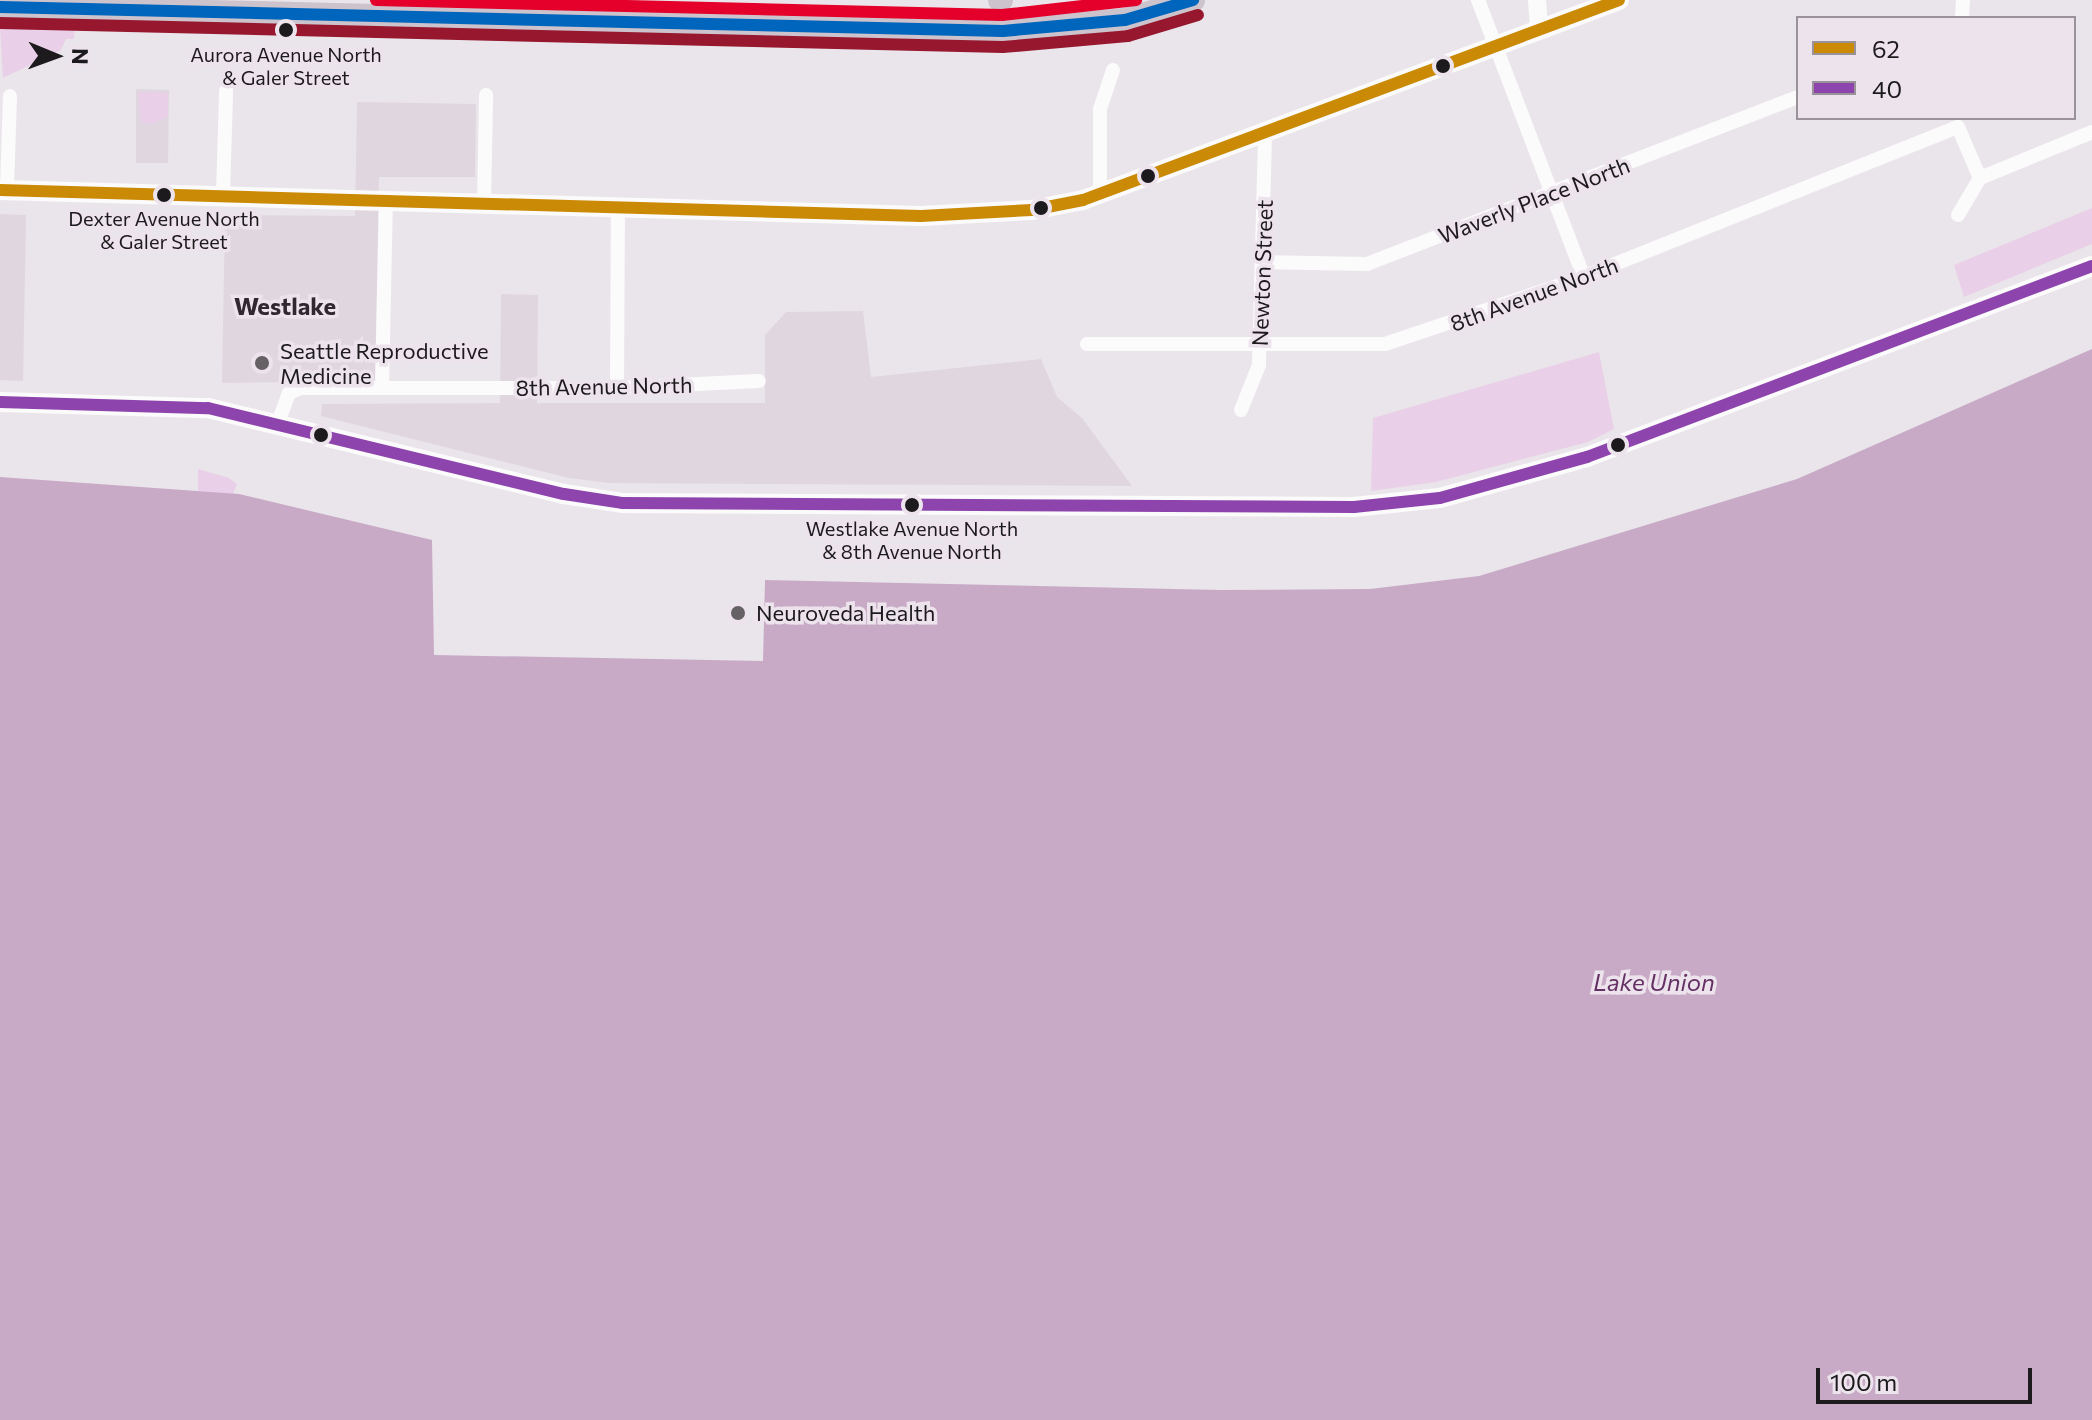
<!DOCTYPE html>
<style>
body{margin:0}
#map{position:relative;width:2092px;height:1420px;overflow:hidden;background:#eae5ea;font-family:Commissioner,sans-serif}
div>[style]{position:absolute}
.built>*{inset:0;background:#e0d6e0}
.green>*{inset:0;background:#e9d0e8}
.water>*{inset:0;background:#c8aac7}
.minor>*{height:14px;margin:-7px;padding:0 7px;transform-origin:7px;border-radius:7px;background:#fcfbfc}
.tertiary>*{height:18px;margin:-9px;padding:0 9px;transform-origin:9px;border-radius:9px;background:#fcfbfc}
.secondary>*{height:20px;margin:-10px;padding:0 10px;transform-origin:10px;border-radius:10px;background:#fcfbfc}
.trunk>*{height:24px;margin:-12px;padding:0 12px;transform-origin:12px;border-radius:12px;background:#ccc3cc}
.bus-1>*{height:12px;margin:-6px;padding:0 6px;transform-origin:6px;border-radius:6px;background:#cb8a06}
.bus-2>*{height:12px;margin:-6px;padding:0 6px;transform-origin:6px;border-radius:6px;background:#8e44ad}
.bus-3>*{height:12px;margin:-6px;padding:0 6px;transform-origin:6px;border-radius:6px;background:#0065bd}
.bus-4>*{height:12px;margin:-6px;padding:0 6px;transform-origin:6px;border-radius:6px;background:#96172e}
.bus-5>*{height:12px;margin:-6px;padding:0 6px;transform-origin:6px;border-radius:6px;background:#e4002b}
.dots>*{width:22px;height:22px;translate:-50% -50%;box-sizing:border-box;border:4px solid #ece3ec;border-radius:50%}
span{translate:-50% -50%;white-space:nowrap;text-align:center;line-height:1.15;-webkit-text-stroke:7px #ece3ec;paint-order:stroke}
.bus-label{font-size:20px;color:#1d1a1d}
.street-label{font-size:22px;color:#1d1a1d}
.poi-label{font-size:22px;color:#1d1a1d}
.left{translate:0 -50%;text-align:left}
.neighbourhood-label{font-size:24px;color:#2f282f;font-weight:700}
.water-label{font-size:24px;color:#653165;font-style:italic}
.legend{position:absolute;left:1796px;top:16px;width:280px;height:104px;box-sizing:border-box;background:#ece3ec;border:2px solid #999399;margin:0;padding:10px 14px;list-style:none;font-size:24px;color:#1d1a1d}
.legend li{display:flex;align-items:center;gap:16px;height:40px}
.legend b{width:40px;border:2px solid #999399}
.north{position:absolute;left:16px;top:16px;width:80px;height:80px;-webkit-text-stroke:6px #ece3ec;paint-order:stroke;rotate:91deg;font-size:22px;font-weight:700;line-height:32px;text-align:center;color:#1d1a1d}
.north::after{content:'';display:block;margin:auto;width:28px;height:36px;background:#1d1a1d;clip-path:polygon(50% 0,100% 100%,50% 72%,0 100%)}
.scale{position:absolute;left:1816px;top:1368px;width:216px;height:36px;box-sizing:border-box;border:4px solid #1d1a1d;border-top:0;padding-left:10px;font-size:24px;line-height:28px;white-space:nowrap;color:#1d1a1d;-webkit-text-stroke:6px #ece3ec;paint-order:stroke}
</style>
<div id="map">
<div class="built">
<div style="clip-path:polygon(136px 89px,169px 90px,168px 163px,136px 163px)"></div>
<div style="clip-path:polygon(357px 102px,476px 104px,475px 177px,379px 177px,375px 381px,222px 383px,225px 215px,355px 216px)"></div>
<div style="clip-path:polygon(0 214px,26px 215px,23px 381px,0 380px)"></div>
<div style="clip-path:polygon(501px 294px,538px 295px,537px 403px,765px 403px,765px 335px,786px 312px,863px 311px,871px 377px,1041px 359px,1057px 397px,1082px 418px,1132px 486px,609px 483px,569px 478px,321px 416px,322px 404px,500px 403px)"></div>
</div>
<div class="green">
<div style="clip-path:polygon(0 28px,75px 29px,74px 39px,66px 39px,61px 50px,3px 78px)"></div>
<div style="clip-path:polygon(138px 92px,168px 93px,168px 116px,153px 124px,141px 122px)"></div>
<div style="clip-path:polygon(2092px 208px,2092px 244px,1964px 297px,1954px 265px)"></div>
<div style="clip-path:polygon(1599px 352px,1614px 429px,1588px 442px,1436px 482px,1371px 491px,1373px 418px)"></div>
<div style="clip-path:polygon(198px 469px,229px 478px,237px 484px,233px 494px,198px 491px)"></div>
</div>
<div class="water">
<div style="clip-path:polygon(2092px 349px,2092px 1420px,0 1420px,0 477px,239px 494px,432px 540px,434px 655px,763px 661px,765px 580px,1220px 590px,1370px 589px,1479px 576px,1797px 479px)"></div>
</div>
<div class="minor">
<div style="left:1478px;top:0;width:297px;rotate:69.1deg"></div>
<div style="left:1962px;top:18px;width:18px;rotate:-87deg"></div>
<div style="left:1980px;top:178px;width:121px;rotate:-22.3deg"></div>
<div style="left:7px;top:190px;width:94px;rotate:-88.2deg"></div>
<div style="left:1100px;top:194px;width:85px;rotate:-90deg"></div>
<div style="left:1100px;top:109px;width:41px;rotate:-71.6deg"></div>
<div style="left:223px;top:195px;width:104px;rotate:-88.3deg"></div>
<div style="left:484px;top:204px;width:109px;rotate:-88.9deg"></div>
<div style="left:1958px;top:215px;width:43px;rotate:-59.3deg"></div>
<div style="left:1263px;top:262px;width:104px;rotate:1.1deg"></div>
<div style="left:1367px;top:264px;width:462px;rotate:-21.2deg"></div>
<div style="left:1087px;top:344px;width:298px"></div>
<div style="left:1385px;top:344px;width:200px;rotate:-18.6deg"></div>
<div style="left:1575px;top:280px;width:412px;rotate:-21.8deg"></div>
<div style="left:1958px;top:127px;width:56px;rotate:66.7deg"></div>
<div style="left:382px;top:388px;width:189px;rotate:-88.8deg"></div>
<div style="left:617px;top:388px;width:181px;rotate:-89.7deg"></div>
<div style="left:1241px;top:410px;width:48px;rotate:-68.2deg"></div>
<div style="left:1259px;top:365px;width:232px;rotate:-88.5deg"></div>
<div style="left:278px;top:423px;width:32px;rotate:-70deg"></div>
<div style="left:289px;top:393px;width:13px;rotate:-23deg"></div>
<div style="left:301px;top:388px;width:316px"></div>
<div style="left:617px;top:388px;width:142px;rotate:-2.8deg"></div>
</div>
<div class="tertiary">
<div style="left:1537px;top:0;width:30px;rotate:86deg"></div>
</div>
<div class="secondary">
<div style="left:0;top:190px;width:921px;rotate:1.62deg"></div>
<div style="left:921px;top:216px;width:111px;rotate:-3.1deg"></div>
<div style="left:1032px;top:210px;width:52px;rotate:-11.1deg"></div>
<div style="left:1083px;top:200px;width:572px;rotate:-20.46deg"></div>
<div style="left:0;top:402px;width:208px;rotate:1.7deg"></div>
<div style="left:208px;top:408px;width:366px;rotate:13.6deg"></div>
<div style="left:564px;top:494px;width:60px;rotate:8.7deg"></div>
<div style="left:623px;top:503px;width:731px;rotate:0.31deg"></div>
<div style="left:1354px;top:507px;width:86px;rotate:-6deg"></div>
<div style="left:1440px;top:498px;width:153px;rotate:-15.6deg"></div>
<div style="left:1587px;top:457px;width:540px;rotate:-20.72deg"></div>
</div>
<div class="trunk">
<div style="left:1000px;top:0;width:1px"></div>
<div style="left:0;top:7px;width:1003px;rotate:1.37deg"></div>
<div style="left:1003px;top:31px;width:122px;rotate:-5.2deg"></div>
<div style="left:1125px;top:20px;width:71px;rotate:-16.4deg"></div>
</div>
<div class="bus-1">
<div style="left:0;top:190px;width:921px;rotate:1.62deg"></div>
<div style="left:921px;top:216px;width:111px;rotate:-3.1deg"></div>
<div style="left:1032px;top:210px;width:52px;rotate:-11.1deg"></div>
<div style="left:1083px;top:200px;width:572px;rotate:-20.46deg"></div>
</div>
<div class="bus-2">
<div style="left:0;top:402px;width:208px;rotate:1.7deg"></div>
<div style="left:208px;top:408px;width:366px;rotate:13.6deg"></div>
<div style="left:564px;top:494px;width:60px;rotate:8.7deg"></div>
<div style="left:623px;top:503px;width:731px;rotate:0.31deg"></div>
<div style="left:1354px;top:507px;width:86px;rotate:-6deg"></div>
<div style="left:1440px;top:498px;width:153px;rotate:-15.6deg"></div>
<div style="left:1587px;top:457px;width:540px;rotate:-20.72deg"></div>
</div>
<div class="bus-3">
<div style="left:0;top:7px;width:1003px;rotate:1.37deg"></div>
<div style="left:1003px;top:31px;width:122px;rotate:-5.2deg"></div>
<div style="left:1125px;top:20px;width:71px;rotate:-16.4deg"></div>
</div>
<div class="bus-4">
<div style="left:0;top:23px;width:1003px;rotate:1.37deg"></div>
<div style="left:1003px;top:47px;width:125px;rotate:-5deg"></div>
<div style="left:1128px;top:36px;width:73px;rotate:-16.7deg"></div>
</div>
<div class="bus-5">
<div style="left:376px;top:0;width:626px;rotate:1.37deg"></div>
<div style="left:1002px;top:15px;width:135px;rotate:-6.4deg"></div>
</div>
<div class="dots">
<div style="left:286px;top:30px;background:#1d1a1d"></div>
<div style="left:1443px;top:66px;background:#1d1a1d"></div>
<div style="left:1148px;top:176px;background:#1d1a1d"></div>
<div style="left:164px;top:195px;background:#1d1a1d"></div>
<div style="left:1041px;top:208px;background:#1d1a1d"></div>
<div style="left:262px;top:363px;background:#656165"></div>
<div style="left:321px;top:435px;background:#1d1a1d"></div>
<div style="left:1618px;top:445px;background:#1d1a1d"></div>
<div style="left:912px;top:505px;background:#1d1a1d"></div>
<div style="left:738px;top:613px;background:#656165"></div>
</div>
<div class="bus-label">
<span style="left:286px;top:66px">Aurora Avenue North<br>&amp; Galer Street</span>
<span style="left:164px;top:230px">Dexter Avenue North<br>&amp; Galer Street</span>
<span style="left:912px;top:540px">Westlake Avenue North<br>&amp; 8th Avenue North</span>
</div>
<div class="street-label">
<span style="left:1534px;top:200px;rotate:-21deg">Waverly Place North</span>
<span style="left:1262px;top:273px;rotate:-88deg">Newton Street</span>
<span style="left:1534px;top:294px;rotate:-20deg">8th Avenue North</span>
<span style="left:604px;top:386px;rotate:-1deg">8th Avenue North</span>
</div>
<div class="poi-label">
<span class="left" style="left:280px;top:363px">Seattle Reproductive<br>Medicine</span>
<span class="left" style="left:756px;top:613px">Neuroveda Health</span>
</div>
<div class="neighbourhood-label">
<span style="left:285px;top:306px">Westlake</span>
</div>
<div class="water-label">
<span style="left:1654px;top:982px">Lake Union</span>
</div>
<ul class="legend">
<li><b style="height:10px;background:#cb8a06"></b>62</li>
<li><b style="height:10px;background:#8e44ad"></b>40</li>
</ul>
<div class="north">N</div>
<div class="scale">100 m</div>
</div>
